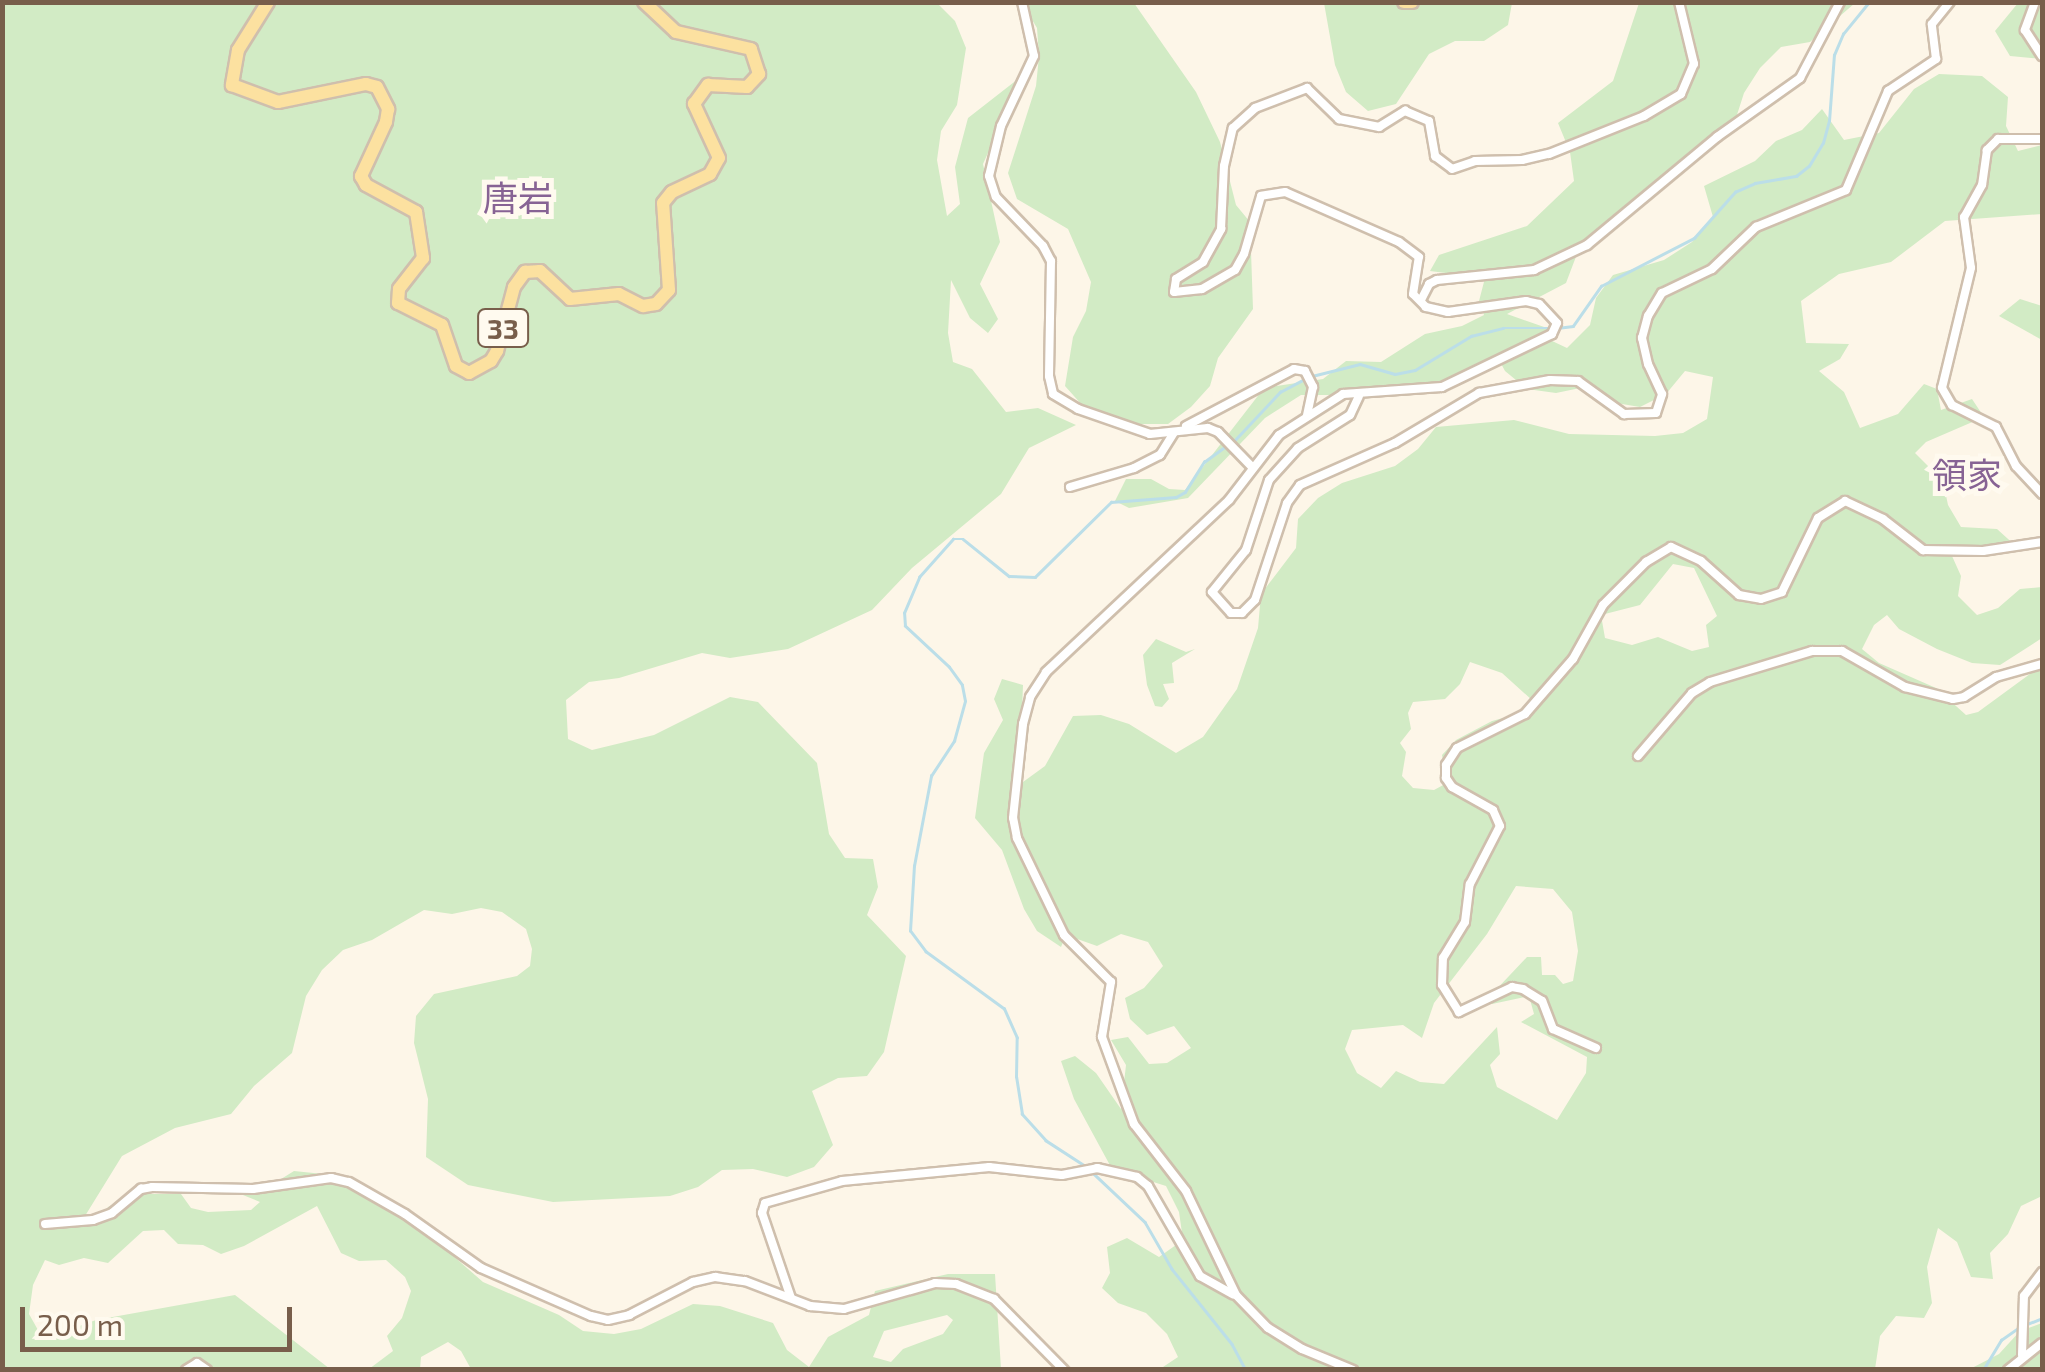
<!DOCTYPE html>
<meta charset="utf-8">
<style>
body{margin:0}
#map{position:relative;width:2045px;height:1372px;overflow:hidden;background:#fdf6e8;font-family:"Exo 2","Noto Sans JP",sans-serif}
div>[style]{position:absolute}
.green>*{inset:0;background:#d2ebc5}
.stream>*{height:2.5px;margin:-1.25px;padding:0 1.25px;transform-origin:1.25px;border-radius:1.25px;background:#bbdee8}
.roads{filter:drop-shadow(2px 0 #cfbfad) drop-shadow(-2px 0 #cfbfad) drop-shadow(0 2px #cfbfad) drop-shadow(0 -2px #cfbfad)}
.street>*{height:8px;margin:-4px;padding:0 4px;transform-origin:4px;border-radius:4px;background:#fff}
.primary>*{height:12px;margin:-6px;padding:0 6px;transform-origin:6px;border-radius:6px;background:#fce1a0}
span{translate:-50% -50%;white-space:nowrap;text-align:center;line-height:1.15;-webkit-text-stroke:10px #fffaef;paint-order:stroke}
.shield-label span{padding:2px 8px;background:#fffaef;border:2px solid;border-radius:8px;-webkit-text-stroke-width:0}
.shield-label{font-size:28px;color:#785e4b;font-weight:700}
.quarter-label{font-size:35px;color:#876394}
.frame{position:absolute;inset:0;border:5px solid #785e4b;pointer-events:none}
.scale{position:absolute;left:20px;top:1307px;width:272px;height:45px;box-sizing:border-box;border:5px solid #785e4b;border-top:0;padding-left:12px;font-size:30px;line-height:35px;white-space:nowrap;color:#785e4b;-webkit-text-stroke:8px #fffaef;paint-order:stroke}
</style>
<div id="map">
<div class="green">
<div style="clip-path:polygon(evenodd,3px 3px,937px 3px,955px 21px,966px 48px,957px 105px,941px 131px,937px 160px,947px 216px,960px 204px,955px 167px,968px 118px,1023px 75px,983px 164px,1000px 242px,980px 284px,998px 319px,988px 333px,970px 318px,951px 280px,948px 333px,953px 362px,972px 369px,1006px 412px,1038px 408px,1076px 425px,1029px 448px,1001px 494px,912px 568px,872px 610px,788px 649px,730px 658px,702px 653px,619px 678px,589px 682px,566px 700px,568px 739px,592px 750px,654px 735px,730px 697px,758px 702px,817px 763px,829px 834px,845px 858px,873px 859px,878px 887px,867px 915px,906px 956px,884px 1052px,867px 1076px,838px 1078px,812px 1091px,833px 1145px,814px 1167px,787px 1177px,753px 1169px,722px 1170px,698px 1187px,670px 1196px,553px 1202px,468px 1185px,426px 1157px,428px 1099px,414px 1043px,416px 1016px,434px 994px,517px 976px,530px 966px,532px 949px,526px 929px,502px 912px,481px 908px,452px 914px,424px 910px,372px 940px,343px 950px,322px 970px,306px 996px,292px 1053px,254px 1086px,231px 1114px,175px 1128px,122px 1156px,85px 1216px,101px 1218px,108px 1207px,134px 1194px,181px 1194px,191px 1208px,208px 1212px,251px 1210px,260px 1202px,233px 1191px,265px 1189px,294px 1171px,323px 1174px,397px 1207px,483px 1282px,559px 1315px,583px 1331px,614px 1334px,641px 1329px,693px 1304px,720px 1306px,773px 1323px,787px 1350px,809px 1367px,828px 1337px,869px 1315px,875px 1291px,948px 1274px,995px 1274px,1001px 1369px,471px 1369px,461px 1351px,448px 1342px,421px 1357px,420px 1369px,369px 1369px,393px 1351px,387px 1336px,402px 1318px,411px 1291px,405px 1277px,386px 1260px,359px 1261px,341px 1253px,317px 1206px,244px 1246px,221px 1254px,203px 1245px,178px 1244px,164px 1230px,143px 1231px,108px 1263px,84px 1258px,59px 1265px,45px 1260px,33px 1285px,29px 1314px,43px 1339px,96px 1320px,235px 1295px,330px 1369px,3px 1370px,3px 3px,947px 1315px,953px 1320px,943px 1334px,903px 1349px,891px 1362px,873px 1357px,884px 1331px,947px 1315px)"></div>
<div style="clip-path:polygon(1022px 3px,1134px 3px,1196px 92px,1220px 142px,1236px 205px,1250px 222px,1253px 309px,1218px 358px,1210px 386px,1191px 407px,1168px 424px,1139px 424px,1082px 405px,1065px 386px,1073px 337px,1086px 311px,1091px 282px,1068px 229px,1017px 199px,1008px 173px,1036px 86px,1039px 56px,1037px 28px)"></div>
<div style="clip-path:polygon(1324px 3px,1512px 3px,1508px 25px,1484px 41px,1455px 41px,1429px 54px,1396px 104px,1368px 111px,1346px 92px,1335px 65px)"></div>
<div style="clip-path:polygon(evenodd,1639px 3px,1855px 3px,1810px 42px,1781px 47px,1760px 68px,1744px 93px,1735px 121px,1715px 142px,1577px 254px,1566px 283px,1507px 314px,1547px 328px,1550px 340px,1567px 348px,1590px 325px,1596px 298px,1613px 275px,1664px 260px,1692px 242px,1713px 217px,1704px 186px,1755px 161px,1776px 141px,1802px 130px,1822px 109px,1844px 140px,1879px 133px,1914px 89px,1939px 74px,1982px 76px,2008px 97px,2006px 126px,2018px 151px,2042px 145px,2042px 214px,1945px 221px,1891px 262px,1839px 274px,1801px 301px,1806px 343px,1849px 344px,1840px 359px,1819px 371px,1844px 392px,1860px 428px,1898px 414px,1924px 384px,1937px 389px,1941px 410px,1972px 399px,1984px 417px,1926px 442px,1915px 453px,1943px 481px,1948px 505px,1961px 527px,1997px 529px,2018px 548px,1985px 546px,1952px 556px,1961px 576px,1958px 596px,1977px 615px,1998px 608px,2020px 589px,2042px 587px,2042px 638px,2000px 665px,1972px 663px,1937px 649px,1899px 629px,1887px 615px,1874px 625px,1862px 649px,1879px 663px,1936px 688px,1966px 715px,1978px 712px,2042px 665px,2042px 1196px,2021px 1206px,2008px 1234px,1990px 1253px,1993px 1279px,1971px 1277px,1957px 1242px,1938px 1228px,1927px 1267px,1932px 1303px,1924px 1318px,1896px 1316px,1880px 1336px,1875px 1369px,1160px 1369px,1178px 1357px,1167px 1334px,1146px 1313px,1118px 1303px,1102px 1288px,1110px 1273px,1107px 1247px,1127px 1238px,1159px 1257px,1183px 1240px,1179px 1212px,1166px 1186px,1112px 1169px,1074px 1099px,1061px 1061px,1075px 1056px,1096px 1073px,1121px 1109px,1126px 1065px,1111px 1040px,1128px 1037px,1149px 1064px,1167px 1063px,1191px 1048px,1174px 1026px,1147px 1035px,1130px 1019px,1125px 998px,1144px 988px,1163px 966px,1148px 942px,1121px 934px,1097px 946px,1066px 935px,1061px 947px,1037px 931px,1024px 909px,1002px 850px,975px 818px,984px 753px,1003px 720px,994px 699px,1002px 679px,1023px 685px,1021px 738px,1010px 788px,1011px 805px,1023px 782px,1045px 766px,1073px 716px,1101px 715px,1129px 724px,1176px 753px,1203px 737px,1237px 689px,1258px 628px,1261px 594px,1296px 548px,1298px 519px,1318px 498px,1342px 483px,1395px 466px,1418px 449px,1436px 427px,1514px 420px,1569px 434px,1655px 436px,1683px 433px,1707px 419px,1713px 377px,1685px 371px,1666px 394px,1640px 407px,1610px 402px,1585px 387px,1556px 393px,1527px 389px,1505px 371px,1497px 356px,1428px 393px,1407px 386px,1341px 395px,1301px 395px,1265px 418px,1188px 498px,1129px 508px,1115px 501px,1126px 479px,1151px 479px,1169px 489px,1185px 490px,1264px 388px,1323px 379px,1346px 361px,1381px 362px,1425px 334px,1462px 326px,1484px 315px,1479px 301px,1485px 278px,1430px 271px,1439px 255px,1527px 226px,1574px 181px,1570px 152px,1558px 123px,1613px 81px,1639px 3px,1673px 564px,1694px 568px,1717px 616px,1706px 625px,1709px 647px,1692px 651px,1658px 637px,1632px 645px,1605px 638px,1601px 615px,1640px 605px,1673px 564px,1639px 3px,1470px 662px,1502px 673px,1533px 701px,1525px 712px,1492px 721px,1456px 740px,1442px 755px,1447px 783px,1434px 790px,1413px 788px,1402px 776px,1406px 752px,1400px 743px,1411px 729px,1408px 713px,1413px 702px,1445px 699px,1460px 684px,1470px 662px,1639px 3px,1516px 886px,1553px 889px,1572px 912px,1578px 951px,1573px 981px,1563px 984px,1555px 975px,1542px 975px,1541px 957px,1527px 957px,1492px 994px,1492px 1004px,1529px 996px,1534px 1014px,1521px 1022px,1587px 1057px,1586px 1073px,1557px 1120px,1497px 1087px,1490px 1065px,1500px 1054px,1497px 1027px,1444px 1084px,1420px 1082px,1396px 1071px,1381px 1088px,1357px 1073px,1345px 1049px,1352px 1030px,1403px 1025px,1422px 1038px,1434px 1003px,1487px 934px,1516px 886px)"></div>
<div style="clip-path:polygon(2018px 3px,2042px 3px,2042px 59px,2010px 56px,1995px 31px)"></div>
<div style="clip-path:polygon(2020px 299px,2042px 306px,2042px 340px,1999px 316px)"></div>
<div style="clip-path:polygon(1156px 639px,1186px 652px,1195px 649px,1172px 663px,1174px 683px,1163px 684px,1169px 699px,1162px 707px,1155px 706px,1147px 685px,1143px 655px)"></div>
<div style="clip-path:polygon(2042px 1323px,2042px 1369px,1968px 1370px,1999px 1354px,2020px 1331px)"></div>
</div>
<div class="stream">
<div style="left:1557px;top:328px;width:16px;rotate:-7deg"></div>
<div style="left:1573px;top:326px;width:49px;rotate:-55deg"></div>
<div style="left:1601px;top:286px;width:105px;rotate:-27.3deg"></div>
<div style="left:1694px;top:238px;width:62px;rotate:-48.3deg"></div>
<div style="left:1735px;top:192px;width:22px;rotate:-24deg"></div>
<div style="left:1755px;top:183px;width:42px;rotate:-9.7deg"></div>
<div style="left:1796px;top:176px;width:16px;rotate:-38deg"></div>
<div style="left:1809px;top:166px;width:27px;rotate:-59deg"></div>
<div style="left:1823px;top:143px;width:23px;rotate:-75deg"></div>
<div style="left:1829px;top:121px;width:66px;rotate:-85.7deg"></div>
<div style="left:1834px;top:55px;width:23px;rotate:-67deg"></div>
<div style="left:1843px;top:34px;width:41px;rotate:-50.9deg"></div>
<div style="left:1312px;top:376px;width:49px;rotate:-14deg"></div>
<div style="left:1360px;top:364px;width:36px;rotate:16deg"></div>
<div style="left:1395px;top:374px;width:20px;rotate:-11deg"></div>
<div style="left:1415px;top:370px;width:66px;rotate:-31.3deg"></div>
<div style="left:1471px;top:336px;width:33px;rotate:-14deg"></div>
<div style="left:1503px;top:328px;width:46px"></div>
<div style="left:1233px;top:442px;width:69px;rotate:-46.8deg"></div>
<div style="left:1280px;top:392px;width:27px;rotate:-28deg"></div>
<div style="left:1086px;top:1167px;width:48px;rotate:-147deg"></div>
<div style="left:1046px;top:1141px;width:36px;rotate:-132deg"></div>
<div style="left:1022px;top:1114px;width:37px;rotate:-99deg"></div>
<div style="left:1016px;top:1077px;width:39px;rotate:-89deg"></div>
<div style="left:1017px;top:1038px;width:32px;rotate:-114deg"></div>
<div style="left:1004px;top:1009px;width:97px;rotate:-143.8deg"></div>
<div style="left:926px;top:952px;width:26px;rotate:-127deg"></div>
<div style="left:910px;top:931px;width:65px;rotate:-86.5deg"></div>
<div style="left:914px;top:866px;width:92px;rotate:-79.3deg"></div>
<div style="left:931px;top:776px;width:42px;rotate:-56.7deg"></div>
<div style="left:954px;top:741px;width:41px;rotate:-74.6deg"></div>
<div style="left:965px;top:701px;width:16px;rotate:-101deg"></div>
<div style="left:962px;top:685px;width:22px;rotate:-126deg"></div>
<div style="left:949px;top:667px;width:60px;rotate:-137deg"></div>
<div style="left:905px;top:626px;width:13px;rotate:-94deg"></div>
<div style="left:904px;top:613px;width:39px;rotate:-67deg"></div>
<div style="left:919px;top:577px;width:51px;rotate:-48.2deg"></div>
<div style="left:953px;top:539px;width:10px"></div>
<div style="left:963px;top:539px;width:59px;rotate:38.8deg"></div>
<div style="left:1009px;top:576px;width:26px;rotate:2deg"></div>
<div style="left:1035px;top:577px;width:107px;rotate:-44.6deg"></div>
<div style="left:1111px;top:502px;width:65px;rotate:-4.4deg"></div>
<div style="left:1176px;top:497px;width:10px;rotate:-29deg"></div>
<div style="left:1185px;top:492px;width:36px;rotate:-58deg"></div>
<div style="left:1204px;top:462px;width:27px;rotate:-36deg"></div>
<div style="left:1092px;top:1172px;width:73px;rotate:43.3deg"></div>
<div style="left:1145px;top:1222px;width:54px;rotate:60.1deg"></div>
<div style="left:1172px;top:1269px;width:96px;rotate:51.3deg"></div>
<div style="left:1232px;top:1344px;width:30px;rotate:62deg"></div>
<div style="left:2025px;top:1325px;width:18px;rotate:-22deg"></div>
<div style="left:1983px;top:1370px;width:35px;rotate:-59deg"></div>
<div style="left:2001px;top:1340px;width:21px;rotate:-35deg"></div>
</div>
<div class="roads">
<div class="street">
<div style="left:1022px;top:2px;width:55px;rotate:77.5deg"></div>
<div style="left:1034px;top:56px;width:77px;rotate:115.2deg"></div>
<div style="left:1001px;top:126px;width:51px;rotate:103.5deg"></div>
<div style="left:989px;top:176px;width:22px;rotate:72deg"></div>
<div style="left:996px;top:197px;width:68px;rotate:46.2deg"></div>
<div style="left:1043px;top:246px;width:17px;rotate:62deg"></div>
<div style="left:1051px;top:261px;width:115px;rotate:91deg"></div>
<div style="left:1049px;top:376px;width:18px;rotate:77deg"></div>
<div style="left:1053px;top:394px;width:29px;rotate:31deg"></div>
<div style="left:1078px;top:409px;width:76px;rotate:19.1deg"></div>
<div style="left:1150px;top:434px;width:58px;rotate:-5.9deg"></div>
<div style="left:1208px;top:428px;width:11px;rotate:22deg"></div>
<div style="left:1218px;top:432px;width:49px;rotate:45.8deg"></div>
<div style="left:2035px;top:2px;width:30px;rotate:110deg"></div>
<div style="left:2025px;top:30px;width:31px;rotate:57deg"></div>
<div style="left:2042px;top:139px;width:44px;rotate:180deg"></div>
<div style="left:1998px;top:139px;width:16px;rotate:135deg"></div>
<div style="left:1987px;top:150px;width:35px;rotate:98deg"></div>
<div style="left:1982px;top:185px;width:37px;rotate:119deg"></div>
<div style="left:1964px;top:217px;width:51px;rotate:82.2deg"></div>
<div style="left:1971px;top:268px;width:123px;rotate:103.6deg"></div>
<div style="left:1942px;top:388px;width:20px;rotate:60deg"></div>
<div style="left:1952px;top:405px;width:49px;rotate:26.6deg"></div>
<div style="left:1996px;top:427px;width:44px;rotate:62.9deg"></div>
<div style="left:2016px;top:466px;width:38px;rotate:47deg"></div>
<div style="left:1421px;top:300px;width:18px;rotate:-63deg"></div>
<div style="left:1429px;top:284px;width:9px;rotate:-27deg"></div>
<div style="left:1437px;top:280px;width:98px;rotate:-5.9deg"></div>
<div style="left:1534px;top:270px;width:59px;rotate:-25.3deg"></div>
<div style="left:1587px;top:245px;width:169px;rotate:-39.7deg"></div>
<div style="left:1717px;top:137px;width:102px;rotate:-35.4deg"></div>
<div style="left:1800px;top:78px;width:86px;rotate:-62.2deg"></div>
<div style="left:1359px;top:396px;width:21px;rotate:115deg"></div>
<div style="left:1350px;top:415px;width:62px;rotate:147.6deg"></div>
<div style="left:1298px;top:448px;width:43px;rotate:132.2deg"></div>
<div style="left:1269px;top:480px;width:74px;rotate:108.2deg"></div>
<div style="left:1246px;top:550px;width:54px;rotate:129deg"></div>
<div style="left:1212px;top:592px;width:28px;rotate:48deg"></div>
<div style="left:1231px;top:613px;width:11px"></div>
<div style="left:1242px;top:613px;width:18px;rotate:-45deg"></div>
<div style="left:1255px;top:600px;width:102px;rotate:-71.7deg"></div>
<div style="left:1287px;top:503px;width:22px;rotate:-54deg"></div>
<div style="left:1300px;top:485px;width:104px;rotate:-23.9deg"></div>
<div style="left:1395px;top:443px;width:98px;rotate:-30.8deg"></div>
<div style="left:1479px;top:393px;width:72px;rotate:-10.4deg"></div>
<div style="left:1550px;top:380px;width:28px;rotate:2deg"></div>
<div style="left:1578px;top:381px;width:57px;rotate:35.7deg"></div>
<div style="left:1624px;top:414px;width:32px;rotate:-2deg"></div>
<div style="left:1656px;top:413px;width:20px;rotate:-72deg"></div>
<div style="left:1662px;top:394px;width:33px;rotate:-115deg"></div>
<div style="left:1648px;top:364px;width:27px;rotate:-103deg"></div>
<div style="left:1642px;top:338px;width:23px;rotate:-75deg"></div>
<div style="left:1648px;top:316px;width:27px;rotate:-59deg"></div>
<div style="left:1662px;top:293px;width:55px;rotate:-25.6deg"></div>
<div style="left:1712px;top:269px;width:61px;rotate:-43.7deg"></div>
<div style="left:1756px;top:227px;width:97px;rotate:-22.3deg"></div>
<div style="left:1846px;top:190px;width:108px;rotate:-67deg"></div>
<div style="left:1888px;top:91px;width:58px;rotate:-33.7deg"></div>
<div style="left:1936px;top:59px;width:35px;rotate:-97deg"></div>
<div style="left:1932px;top:24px;width:28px;rotate:-51deg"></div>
<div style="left:1186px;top:426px;width:122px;rotate:-27.8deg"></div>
<div style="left:1294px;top:369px;width:11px;rotate:10deg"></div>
<div style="left:1305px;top:371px;width:18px;rotate:63deg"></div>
<div style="left:1313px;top:387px;width:29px;rotate:102deg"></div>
<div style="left:1070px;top:487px;width:67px;rotate:-16.5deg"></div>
<div style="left:1134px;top:468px;width:29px;rotate:-27deg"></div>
<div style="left:1160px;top:455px;width:26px;rotate:-58deg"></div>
<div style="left:1638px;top:756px;width:83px;rotate:-49.4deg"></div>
<div style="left:1692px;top:693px;width:21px;rotate:-31deg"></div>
<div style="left:1710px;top:682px;width:107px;rotate:-16.9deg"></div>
<div style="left:1812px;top:651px;width:30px"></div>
<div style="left:1842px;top:651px;width:73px;rotate:29.7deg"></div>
<div style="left:1905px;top:687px;width:49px;rotate:14deg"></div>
<div style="left:1953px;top:699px;width:11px;rotate:-10deg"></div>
<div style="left:1964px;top:697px;width:38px;rotate:-32deg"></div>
<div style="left:1996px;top:677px;width:48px;rotate:-15.8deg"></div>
<div style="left:1596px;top:1048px;width:47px;rotate:-156.2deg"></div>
<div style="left:1553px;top:1029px;width:30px;rotate:-111deg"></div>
<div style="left:1542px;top:1001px;width:22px;rotate:-148deg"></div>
<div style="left:1523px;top:989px;width:11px;rotate:-170deg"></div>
<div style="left:1512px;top:987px;width:59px;rotate:154.7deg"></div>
<div style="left:1459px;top:1012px;width:32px;rotate:-122deg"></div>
<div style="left:1442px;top:985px;width:27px;rotate:-88deg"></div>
<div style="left:1443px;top:958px;width:42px;rotate:-58.6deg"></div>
<div style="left:1465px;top:922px;width:38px;rotate:-83deg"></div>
<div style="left:1470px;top:884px;width:65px;rotate:-62.7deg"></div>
<div style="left:1500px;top:826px;width:17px;rotate:-114deg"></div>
<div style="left:1493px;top:810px;width:47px;rotate:-150.7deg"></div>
<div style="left:1452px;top:787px;width:11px;rotate:-124deg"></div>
<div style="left:1446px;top:778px;width:13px;rotate:-90deg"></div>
<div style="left:1446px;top:765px;width:20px;rotate:-57deg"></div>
<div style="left:1457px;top:748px;width:76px;rotate:-26.6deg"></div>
<div style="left:1525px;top:714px;width:73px;rotate:-48.9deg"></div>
<div style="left:1573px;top:659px;width:62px;rotate:-60.9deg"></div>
<div style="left:1603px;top:605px;width:61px;rotate:-45deg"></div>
<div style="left:1646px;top:562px;width:29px;rotate:-31deg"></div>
<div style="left:1671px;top:547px;width:33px;rotate:25deg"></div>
<div style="left:1701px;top:561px;width:51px;rotate:41.8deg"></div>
<div style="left:1739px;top:595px;width:22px;rotate:10deg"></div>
<div style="left:1761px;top:599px;width:22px;rotate:-18deg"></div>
<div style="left:1782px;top:592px;width:82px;rotate:-64.1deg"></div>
<div style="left:1818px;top:518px;width:32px;rotate:-32deg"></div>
<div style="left:1845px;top:501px;width:42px;rotate:25.3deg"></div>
<div style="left:1883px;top:519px;width:51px;rotate:37.8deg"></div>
<div style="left:1923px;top:550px;width:60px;rotate:1deg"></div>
<div style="left:1983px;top:551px;width:60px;rotate:-8.7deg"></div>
<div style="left:45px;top:1224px;width:48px;rotate:-4.8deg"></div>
<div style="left:93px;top:1220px;width:20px;rotate:-20deg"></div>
<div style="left:112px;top:1213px;width:38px;rotate:-40deg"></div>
<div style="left:141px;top:1189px;width:11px;rotate:-10deg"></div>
<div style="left:152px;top:1187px;width:101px;rotate:1.1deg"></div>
<div style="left:253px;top:1189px;width:79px;rotate:-8deg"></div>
<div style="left:331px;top:1178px;width:18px;rotate:13deg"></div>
<div style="left:349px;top:1182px;width:64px;rotate:29.7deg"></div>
<div style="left:405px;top:1214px;width:93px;rotate:35.4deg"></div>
<div style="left:481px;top:1268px;width:120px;rotate:23.6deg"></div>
<div style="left:591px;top:1316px;width:17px;rotate:13deg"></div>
<div style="left:608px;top:1320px;width:22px;rotate:-13deg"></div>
<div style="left:629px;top:1315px;width:72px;rotate:-27.3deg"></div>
<div style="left:693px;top:1282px;width:23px;rotate:-13deg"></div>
<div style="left:715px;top:1277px;width:30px;rotate:8deg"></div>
<div style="left:745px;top:1281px;width:70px;rotate:21deg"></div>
<div style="left:810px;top:1306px;width:34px;rotate:5deg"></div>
<div style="left:844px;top:1309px;width:95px;rotate:-15.9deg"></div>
<div style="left:935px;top:1283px;width:21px;rotate:3deg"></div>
<div style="left:956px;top:1284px;width:41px;rotate:21.5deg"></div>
<div style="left:994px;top:1299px;width:100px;rotate:45.4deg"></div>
<div style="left:791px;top:1298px;width:90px;rotate:-108.8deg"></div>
<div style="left:762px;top:1213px;width:10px;rotate:-73deg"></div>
<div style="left:765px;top:1203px;width:80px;rotate:-15.9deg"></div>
<div style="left:842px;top:1181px;width:148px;rotate:-5.4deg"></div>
<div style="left:989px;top:1167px;width:73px;rotate:6.3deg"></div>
<div style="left:1062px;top:1175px;width:36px;rotate:-11deg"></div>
<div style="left:1097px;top:1168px;width:41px;rotate:12.7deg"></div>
<div style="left:1137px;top:1177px;width:14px;rotate:39deg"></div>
<div style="left:1148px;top:1186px;width:104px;rotate:60deg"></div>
<div style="left:1200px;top:1276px;width:38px;rotate:29deg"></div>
<div style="left:2022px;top:1355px;width:59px;rotate:-88.1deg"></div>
<div style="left:2024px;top:1296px;width:30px;rotate:-53deg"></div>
<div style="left:186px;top:1370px;width:13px;rotate:-32deg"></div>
<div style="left:197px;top:1363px;width:12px;rotate:35deg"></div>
<div style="left:1353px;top:1370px;width:55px;rotate:-157.6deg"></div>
<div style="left:1302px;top:1349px;width:40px;rotate:-148deg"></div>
<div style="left:1268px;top:1328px;width:46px;rotate:-134.1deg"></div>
<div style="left:1236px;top:1295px;width:115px;rotate:-115.7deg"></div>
<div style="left:1186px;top:1191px;width:85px;rotate:-127.8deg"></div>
<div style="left:1134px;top:1124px;width:93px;rotate:-110.2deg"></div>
<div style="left:1102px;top:1037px;width:56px;rotate:-80.7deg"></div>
<div style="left:1111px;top:982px;width:66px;rotate:-135deg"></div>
<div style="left:1064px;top:935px;width:108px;rotate:-115.9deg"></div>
<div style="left:1017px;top:838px;width:20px;rotate:-101deg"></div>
<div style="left:1013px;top:818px;width:95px;rotate:-83.9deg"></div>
<div style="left:1023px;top:724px;width:28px;rotate:-75deg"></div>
<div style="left:1030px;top:697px;width:30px;rotate:-57deg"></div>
<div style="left:1046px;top:672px;width:251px;rotate:-43.2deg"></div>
<div style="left:1229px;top:500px;width:82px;rotate:-52.4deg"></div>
<div style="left:1279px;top:435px;width:76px;rotate:-32.6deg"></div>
<div style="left:1343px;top:394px;width:99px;rotate:-4deg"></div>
<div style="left:1442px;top:387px;width:122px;rotate:-25.7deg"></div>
<div style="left:1552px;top:334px;width:12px;rotate:-66deg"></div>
<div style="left:1557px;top:323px;width:26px;rotate:-133deg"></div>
<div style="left:1539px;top:304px;width:13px;rotate:-167deg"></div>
<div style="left:1526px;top:301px;width:79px;rotate:172deg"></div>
<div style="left:1448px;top:312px;width:23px;rotate:-167deg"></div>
<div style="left:1426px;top:307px;width:18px;rotate:-135deg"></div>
<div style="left:1413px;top:294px;width:37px;rotate:-81deg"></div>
<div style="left:1419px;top:257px;width:25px;rotate:-143deg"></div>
<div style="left:1399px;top:242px;width:124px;rotate:-156.3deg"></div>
<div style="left:1285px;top:192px;width:24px;rotate:171deg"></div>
<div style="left:1261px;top:196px;width:60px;rotate:106.3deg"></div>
<div style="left:1244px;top:254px;width:18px;rotate:119deg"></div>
<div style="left:1235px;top:270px;width:38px;rotate:150deg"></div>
<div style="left:1202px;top:289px;width:28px;rotate:174deg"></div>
<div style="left:1174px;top:292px;width:13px;rotate:-81deg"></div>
<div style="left:1176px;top:279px;width:32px;rotate:-32deg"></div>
<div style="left:1203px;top:262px;width:38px;rotate:-61deg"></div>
<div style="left:1221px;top:229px;width:63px;rotate:-87.3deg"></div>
<div style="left:1224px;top:166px;width:39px;rotate:-77deg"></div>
<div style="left:1233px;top:128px;width:30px;rotate:-42deg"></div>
<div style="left:1255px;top:108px;width:56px;rotate:-21deg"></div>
<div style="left:1307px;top:88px;width:45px;rotate:44.1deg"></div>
<div style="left:1339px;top:119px;width:41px;rotate:11.3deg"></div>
<div style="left:1379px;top:127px;width:31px;rotate:-32deg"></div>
<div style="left:1405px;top:111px;width:26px;rotate:23deg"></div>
<div style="left:1429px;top:121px;width:36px;rotate:80deg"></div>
<div style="left:1435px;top:156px;width:21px;rotate:37deg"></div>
<div style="left:1452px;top:169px;width:24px;rotate:-19deg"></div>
<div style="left:1475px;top:161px;width:47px;rotate:-1.2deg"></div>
<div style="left:1522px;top:160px;width:28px;rotate:-13deg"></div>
<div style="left:1549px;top:154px;width:102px;rotate:-21.8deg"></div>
<div style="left:1644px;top:116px;width:43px;rotate:-30.7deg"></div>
<div style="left:1681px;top:94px;width:33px;rotate:-67deg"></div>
<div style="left:1694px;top:64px;width:64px;rotate:-103.6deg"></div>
<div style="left:2008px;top:1370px;width:43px;rotate:-38.5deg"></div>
</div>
<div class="primary">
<div style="left:268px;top:2px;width:57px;rotate:122deg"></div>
<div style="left:238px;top:50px;width:36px;rotate:100deg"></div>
<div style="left:232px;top:85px;width:49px;rotate:20.3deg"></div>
<div style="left:278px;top:102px;width:90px;rotate:-11.6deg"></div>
<div style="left:366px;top:84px;width:11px;rotate:15deg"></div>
<div style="left:377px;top:87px;width:25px;rotate:63deg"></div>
<div style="left:388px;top:109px;width:13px;rotate:99deg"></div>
<div style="left:386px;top:122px;width:60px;rotate:114.8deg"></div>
<div style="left:361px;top:176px;width:10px;rotate:61deg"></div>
<div style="left:366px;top:185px;width:57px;rotate:28.4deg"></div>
<div style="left:416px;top:212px;width:47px;rotate:81.3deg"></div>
<div style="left:423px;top:258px;width:39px;rotate:128deg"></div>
<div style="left:399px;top:289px;width:14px;rotate:94deg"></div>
<div style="left:398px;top:303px;width:49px;rotate:26.6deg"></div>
<div style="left:442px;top:325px;width:43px;rotate:71.1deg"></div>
<div style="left:456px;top:366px;width:15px;rotate:28deg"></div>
<div style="left:469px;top:373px;width:25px;rotate:-29deg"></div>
<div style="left:491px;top:361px;width:12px;rotate:-59deg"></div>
<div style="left:497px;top:351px;width:66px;rotate:-75.1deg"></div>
<div style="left:514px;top:287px;width:19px;rotate:-54deg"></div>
<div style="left:525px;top:272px;width:15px;rotate:-4deg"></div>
<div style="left:540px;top:271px;width:41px;rotate:43deg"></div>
<div style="left:570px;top:299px;width:49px;rotate:-5.8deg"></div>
<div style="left:619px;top:294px;width:27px;rotate:27deg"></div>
<div style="left:643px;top:306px;width:13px;rotate:-9deg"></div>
<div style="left:656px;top:304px;width:19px;rotate:-47deg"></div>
<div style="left:669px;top:290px;width:87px;rotate:-93.9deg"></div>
<div style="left:663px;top:203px;width:14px;rotate:-51deg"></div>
<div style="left:672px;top:192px;width:42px;rotate:-25.3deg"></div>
<div style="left:710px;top:174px;width:18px;rotate:-61deg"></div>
<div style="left:719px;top:158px;width:60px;rotate:-114.8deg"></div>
<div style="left:694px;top:104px;width:24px;rotate:-54deg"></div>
<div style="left:708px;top:85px;width:39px;rotate:3deg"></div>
<div style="left:747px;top:87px;width:18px;rotate:-47deg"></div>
<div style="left:759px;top:74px;width:26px;rotate:-108deg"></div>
<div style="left:751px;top:49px;width:77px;rotate:-167.2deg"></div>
<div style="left:676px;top:32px;width:44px;rotate:-136.8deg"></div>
<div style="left:1404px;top:2px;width:8px"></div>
</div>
</div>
<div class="shield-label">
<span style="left:503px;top:328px">33</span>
</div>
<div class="quarter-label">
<span style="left:518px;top:197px">唐岩</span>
<span style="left:1967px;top:474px">領家</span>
</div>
<div class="frame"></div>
<div class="scale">200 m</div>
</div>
